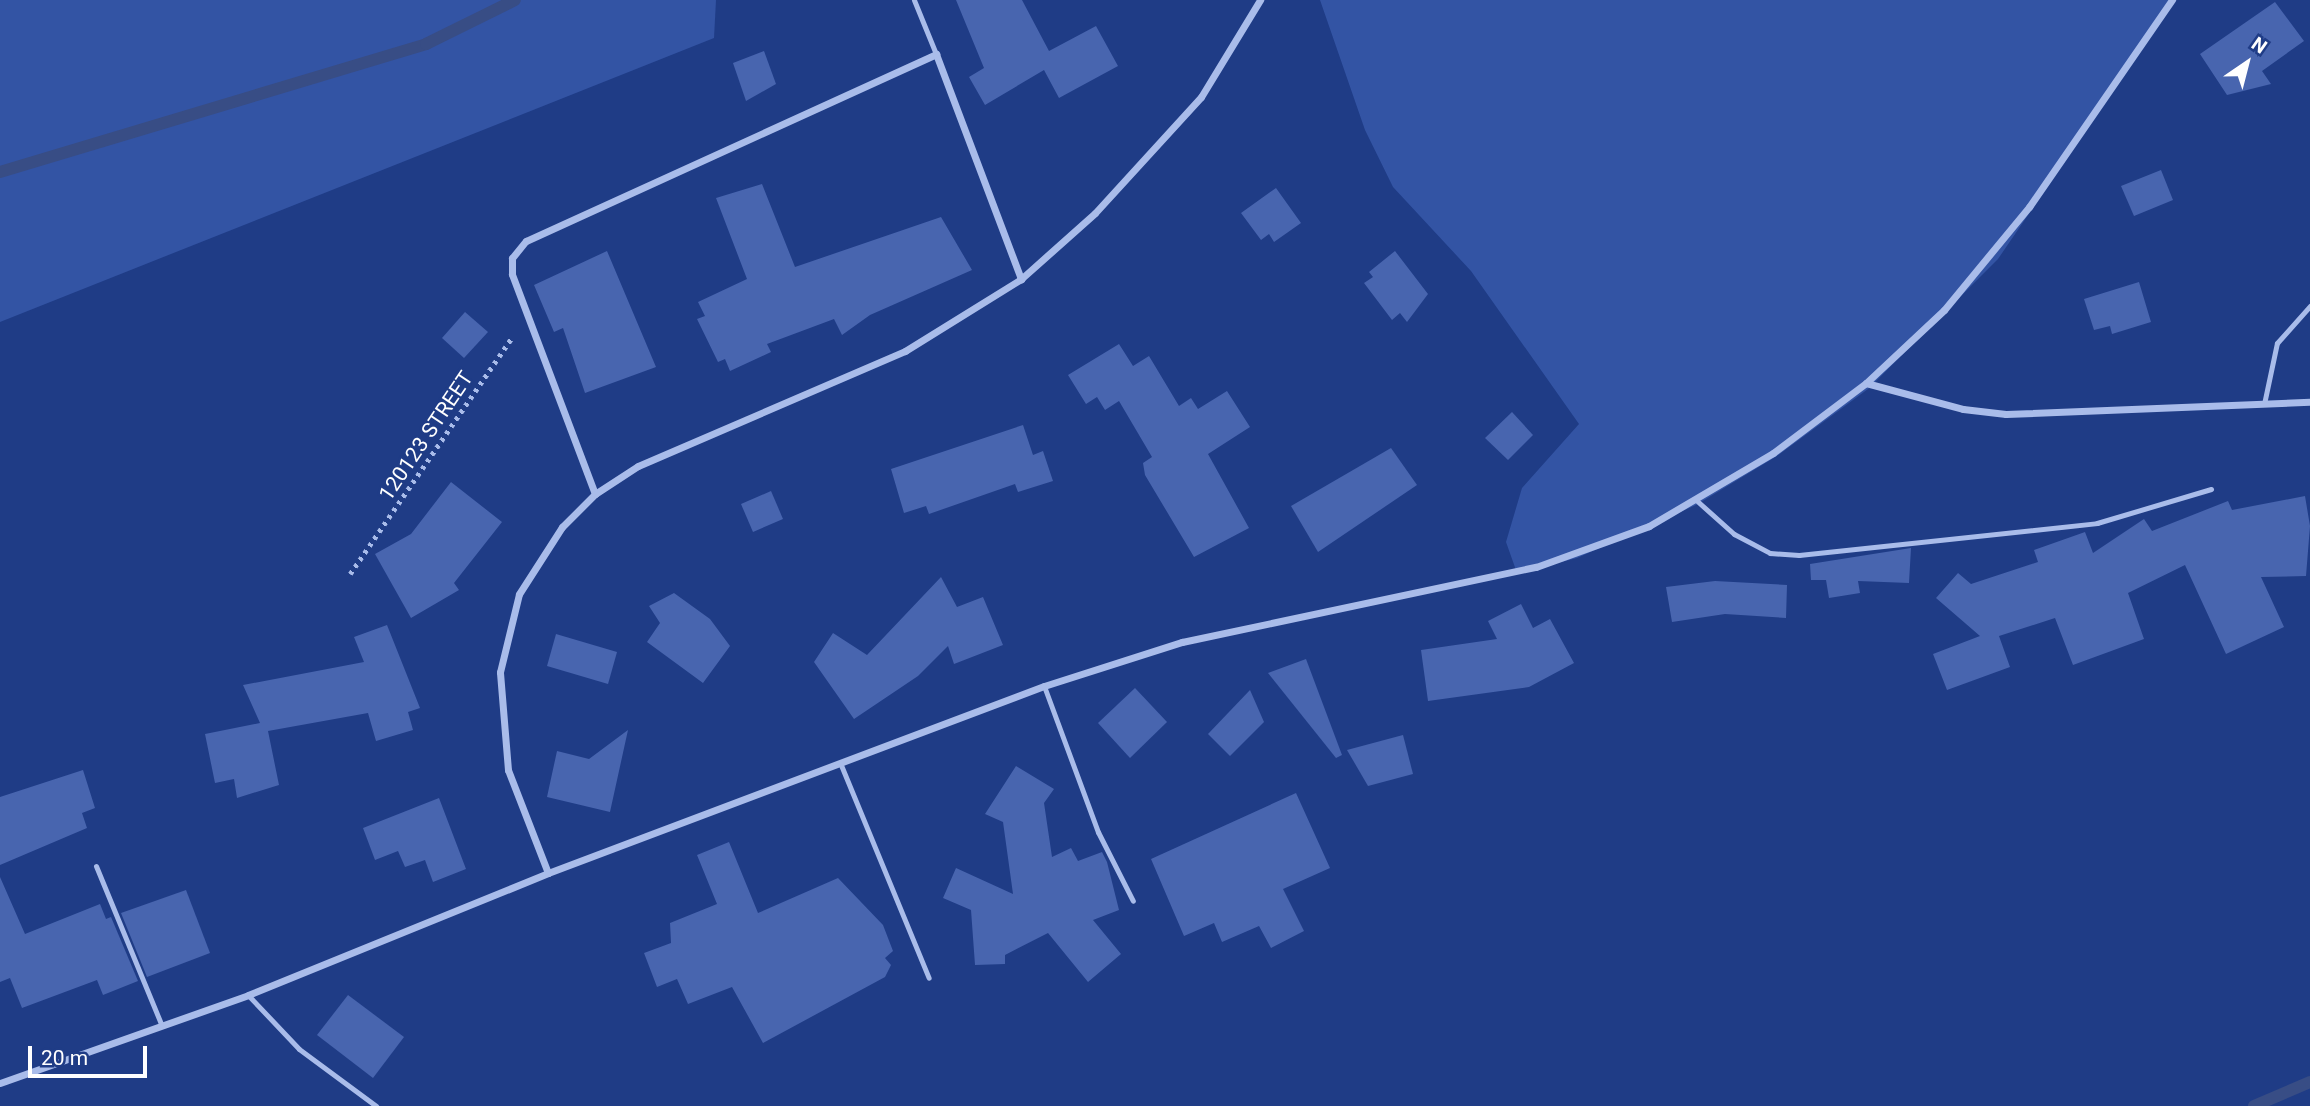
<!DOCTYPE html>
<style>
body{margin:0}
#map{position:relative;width:2310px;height:1106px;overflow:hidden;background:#1f3c86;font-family:Roboto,sans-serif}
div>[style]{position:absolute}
.green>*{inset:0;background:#3354a4}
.stream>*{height:12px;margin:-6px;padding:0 6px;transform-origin:6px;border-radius:6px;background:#384d85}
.building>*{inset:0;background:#4865af}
.path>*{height:4.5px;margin-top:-2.25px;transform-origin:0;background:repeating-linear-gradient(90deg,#a9bcea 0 3.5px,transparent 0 8.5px)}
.service>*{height:5px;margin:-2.5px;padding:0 2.5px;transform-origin:2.5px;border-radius:2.5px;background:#a9bcea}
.minor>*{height:7px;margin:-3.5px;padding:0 3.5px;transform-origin:3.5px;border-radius:3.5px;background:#a9bcea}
span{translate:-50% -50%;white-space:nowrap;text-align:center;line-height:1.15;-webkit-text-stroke:5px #1f3c86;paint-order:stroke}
.street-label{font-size:21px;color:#fff}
.north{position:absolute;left:2212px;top:28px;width:70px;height:70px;-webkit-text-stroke:5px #1f3c86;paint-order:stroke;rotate:35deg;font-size:19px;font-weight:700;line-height:28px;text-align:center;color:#fff}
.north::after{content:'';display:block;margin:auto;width:24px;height:32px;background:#fff;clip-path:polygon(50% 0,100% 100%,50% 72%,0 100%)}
.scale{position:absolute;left:28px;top:1046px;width:119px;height:32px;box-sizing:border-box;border:4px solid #fff;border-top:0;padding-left:9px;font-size:21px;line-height:24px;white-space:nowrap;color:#fff;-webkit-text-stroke:5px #1f3c86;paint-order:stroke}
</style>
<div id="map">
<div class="green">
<div style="clip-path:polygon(0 0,716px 0,714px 38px,0 322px)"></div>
<div style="clip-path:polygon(1320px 0,2175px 0,1998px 259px,1868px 389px,1777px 456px,1696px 505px,1577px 558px,1517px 573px,1506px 542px,1522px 488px,1579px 424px,1471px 271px,1393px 187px,1365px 130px)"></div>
</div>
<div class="stream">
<div style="left:0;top:172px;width:445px;rotate:-16.7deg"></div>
<div style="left:426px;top:44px;width:99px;rotate:-26.3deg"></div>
<div style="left:2254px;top:1106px;width:61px;rotate:-23.2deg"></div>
</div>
<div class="building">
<div style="clip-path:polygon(956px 0,1022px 0,1049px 51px,1096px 26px,1118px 66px,1059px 98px,1044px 70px,985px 105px,969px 77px,984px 68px)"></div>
<div style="clip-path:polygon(2275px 2px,2304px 41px,2262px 71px,2271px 84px,2227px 95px,2200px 54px)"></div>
<div style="clip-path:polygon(764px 51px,776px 84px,746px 101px,733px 63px)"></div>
<div style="clip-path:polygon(2161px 170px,2173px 200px,2134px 216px,2121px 186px)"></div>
<div style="clip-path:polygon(762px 184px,795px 267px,941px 217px,972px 270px,870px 315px,842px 335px,834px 319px,767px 344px,771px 352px,730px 371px,725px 359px,718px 362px,697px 319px,705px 316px,698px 302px,747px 279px,716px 198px)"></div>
<div style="clip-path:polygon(1276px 188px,1301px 223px,1274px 242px,1269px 234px,1261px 240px,1241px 213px)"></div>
<div style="clip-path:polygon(607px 251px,656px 367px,585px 393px,563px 328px,554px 332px,534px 285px)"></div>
<div style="clip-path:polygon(1395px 251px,1428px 294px,1407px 322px,1400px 313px,1392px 320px,1364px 283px,1373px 277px,1369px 272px)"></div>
<div style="clip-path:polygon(2139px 282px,2151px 322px,2112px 334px,2110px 326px,2094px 330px,2084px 299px)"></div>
<div style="clip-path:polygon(465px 312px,488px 332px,464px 358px,442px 338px)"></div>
<div style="clip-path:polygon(1119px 344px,1133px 366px,1149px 356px,1179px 406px,1191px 398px,1198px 409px,1227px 391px,1250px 427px,1208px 454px,1249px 528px,1194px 557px,1145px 475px,1143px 463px,1152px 457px,1119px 401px,1105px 410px,1097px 397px,1086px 404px,1068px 375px)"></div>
<div style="clip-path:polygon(1512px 412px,1533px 435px,1508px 460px,1485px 438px)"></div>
<div style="clip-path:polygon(1023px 425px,1033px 455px,1043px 451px,1053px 481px,1018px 492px,1015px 484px,929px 514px,926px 506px,904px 513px,891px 469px)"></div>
<div style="clip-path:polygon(1391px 448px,1417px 485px,1318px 552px,1291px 506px)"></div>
<div style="clip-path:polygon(451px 482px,502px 522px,454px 583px,459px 590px,411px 618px,375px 554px,411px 534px)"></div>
<div style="clip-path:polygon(771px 491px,783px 519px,753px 532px,741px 504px)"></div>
<div style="clip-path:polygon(2305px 496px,2310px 526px,2306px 576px,2261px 577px,2284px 627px,2226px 654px,2185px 565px,2128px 593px,2144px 639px,2073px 665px,2055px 618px,1999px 636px,2010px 667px,1947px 690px,1933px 654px,1980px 636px,1936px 598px,1958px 573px,1971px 584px,2038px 562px,2034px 550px,2085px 532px,2093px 553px,2144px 519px,2152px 531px,2228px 501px,2232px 510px)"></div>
<div style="clip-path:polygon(1911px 548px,1909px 583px,1858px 581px,1860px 593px,1829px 598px,1826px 580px,1811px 580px,1810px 564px)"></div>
<div style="clip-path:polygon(941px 577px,957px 607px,983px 597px,1003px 645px,954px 664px,948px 646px,918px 676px,854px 719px,814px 662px,833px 633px,867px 655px)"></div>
<div style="clip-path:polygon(1715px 581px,1787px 585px,1786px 618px,1725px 614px,1672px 622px,1666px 587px)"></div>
<div style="clip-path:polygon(674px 593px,710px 619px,730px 646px,703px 683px,647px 642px,660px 623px,649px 606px)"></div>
<div style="clip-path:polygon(1521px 604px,1533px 628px,1550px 619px,1574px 663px,1529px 687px,1428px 701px,1421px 650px,1497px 639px,1488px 621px)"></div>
<div style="clip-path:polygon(387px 625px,420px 708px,408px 712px,413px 730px,376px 741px,368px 713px,268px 731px,279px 785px,237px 798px,234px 779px,215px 783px,205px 734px,260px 723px,243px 685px,364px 662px,354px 637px)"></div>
<div style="clip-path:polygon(556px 634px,617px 652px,608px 684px,547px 666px)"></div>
<div style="clip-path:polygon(1306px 659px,1342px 755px,1336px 758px,1268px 673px)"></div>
<div style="clip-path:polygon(1135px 688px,1167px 722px,1130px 758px,1098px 723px)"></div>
<div style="clip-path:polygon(1250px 690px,1264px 722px,1230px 756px,1208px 734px)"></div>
<div style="clip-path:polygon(628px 730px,610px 812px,547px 797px,557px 751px,589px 759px)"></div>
<div style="clip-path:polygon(1403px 735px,1413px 774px,1368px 786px,1347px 750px)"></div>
<div style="clip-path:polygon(1016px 766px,1054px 789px,1044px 803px,1052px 857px,1071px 848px,1078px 861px,1102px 852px,1107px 862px,1119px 910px,1093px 920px,1121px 954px,1088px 982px,1048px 933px,1005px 955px,1005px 964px,975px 965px,971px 910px,943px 898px,956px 868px,1013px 894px,1003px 822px,985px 814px)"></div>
<div style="clip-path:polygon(83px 770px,95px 808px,82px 813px,87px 828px,0 865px,0 797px)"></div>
<div style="clip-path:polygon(1296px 793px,1330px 868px,1283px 889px,1304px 931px,1271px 948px,1259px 926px,1222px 942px,1214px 923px,1184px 936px,1151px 859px)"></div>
<div style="clip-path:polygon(439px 798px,466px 869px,433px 882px,425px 860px,405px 867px,398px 851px,375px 860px,363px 828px)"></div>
<div style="clip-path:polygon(729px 842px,758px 913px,838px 878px,883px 925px,893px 951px,885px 958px,891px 965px,885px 977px,763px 1043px,732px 987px,688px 1004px,677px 979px,657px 987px,644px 953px,671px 943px,670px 923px,717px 904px,697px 855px)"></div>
<div style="clip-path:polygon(0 877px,25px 934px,100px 904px,106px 919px,111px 917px,138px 981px,103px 995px,97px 980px,22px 1008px,10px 978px,0 982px)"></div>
<div style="clip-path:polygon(186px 890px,210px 953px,147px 977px,121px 913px)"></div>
<div style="clip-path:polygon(348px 995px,404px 1037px,373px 1078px,317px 1035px)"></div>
</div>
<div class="path">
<div style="left:350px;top:574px;width:285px;rotate:-55.6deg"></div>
</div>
<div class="service">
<div style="left:914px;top:0;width:58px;rotate:67.8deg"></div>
<div style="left:2264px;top:404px;width:62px;rotate:-78deg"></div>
<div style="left:2277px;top:343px;width:50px;rotate:-48.3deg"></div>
<div style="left:1696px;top:500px;width:51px;rotate:41.8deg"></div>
<div style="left:1734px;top:534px;width:41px;rotate:27.8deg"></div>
<div style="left:1770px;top:553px;width:29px;rotate:4deg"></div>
<div style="left:1799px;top:555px;width:300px;rotate:-6.1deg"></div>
<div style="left:2097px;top:523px;width:119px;rotate:-16.6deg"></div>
<div style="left:1044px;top:686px;width:156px;rotate:69.7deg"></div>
<div style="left:1098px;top:832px;width:77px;rotate:63.1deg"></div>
<div style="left:841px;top:765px;width:230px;rotate:67.6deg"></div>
<div style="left:96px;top:866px;width:173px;rotate:67.6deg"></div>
<div style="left:248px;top:995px;width:74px;rotate:46.6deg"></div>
<div style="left:299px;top:1049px;width:96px;rotate:36.5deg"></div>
</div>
<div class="minor">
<div style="left:1866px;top:383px;width:100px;rotate:15deg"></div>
<div style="left:1963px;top:409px;width:43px;rotate:6.6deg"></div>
<div style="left:2006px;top:414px;width:304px;rotate:-2.3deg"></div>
<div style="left:595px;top:494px;width:235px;rotate:-110.7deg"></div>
<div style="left:512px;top:274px;width:16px;rotate:-90deg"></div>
<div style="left:512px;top:258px;width:22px;rotate:-51deg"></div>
<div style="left:526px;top:241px;width:451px;rotate:-24.5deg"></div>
<div style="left:936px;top:54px;width:241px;rotate:69.3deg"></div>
<div style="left:548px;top:873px;width:110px;rotate:-111.2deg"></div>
<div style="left:508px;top:770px;width:98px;rotate:-94.7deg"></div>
<div style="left:500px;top:672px;width:80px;rotate:-76.3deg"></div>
<div style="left:519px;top:594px;width:80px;rotate:-57.3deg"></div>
<div style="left:562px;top:527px;width:47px;rotate:-45deg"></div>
<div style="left:595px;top:494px;width:51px;rotate:-33.1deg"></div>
<div style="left:638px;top:466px;width:291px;rotate:-23.3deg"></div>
<div style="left:905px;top:351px;width:137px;rotate:-31.8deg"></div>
<div style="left:1021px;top:279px;width:99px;rotate:-41.7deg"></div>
<div style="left:1095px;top:213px;width:157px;rotate:-47.6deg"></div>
<div style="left:1201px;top:97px;width:114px;rotate:-58.7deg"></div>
<div style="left:0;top:1083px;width:263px;rotate:-19.5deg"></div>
<div style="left:248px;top:995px;width:324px;rotate:-22.1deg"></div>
<div style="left:548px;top:873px;width:530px;rotate:-20.66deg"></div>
<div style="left:1044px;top:686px;width:145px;rotate:-17.7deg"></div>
<div style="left:1182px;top:642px;width:362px;rotate:-12deg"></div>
<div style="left:1536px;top:567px;width:120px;rotate:-19.9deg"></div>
<div style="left:1649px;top:526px;width:144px;rotate:-30.5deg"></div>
<div style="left:1773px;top:453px;width:116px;rotate:-37deg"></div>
<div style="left:1866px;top:383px;width:107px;rotate:-43.1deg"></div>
<div style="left:1944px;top:310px;width:134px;rotate:-50.5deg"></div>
<div style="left:2029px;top:207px;width:252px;rotate:-55.4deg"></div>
</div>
<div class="street-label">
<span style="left:426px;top:436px;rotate:-56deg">120123 STREET</span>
</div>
<div class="north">N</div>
<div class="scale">20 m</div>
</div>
